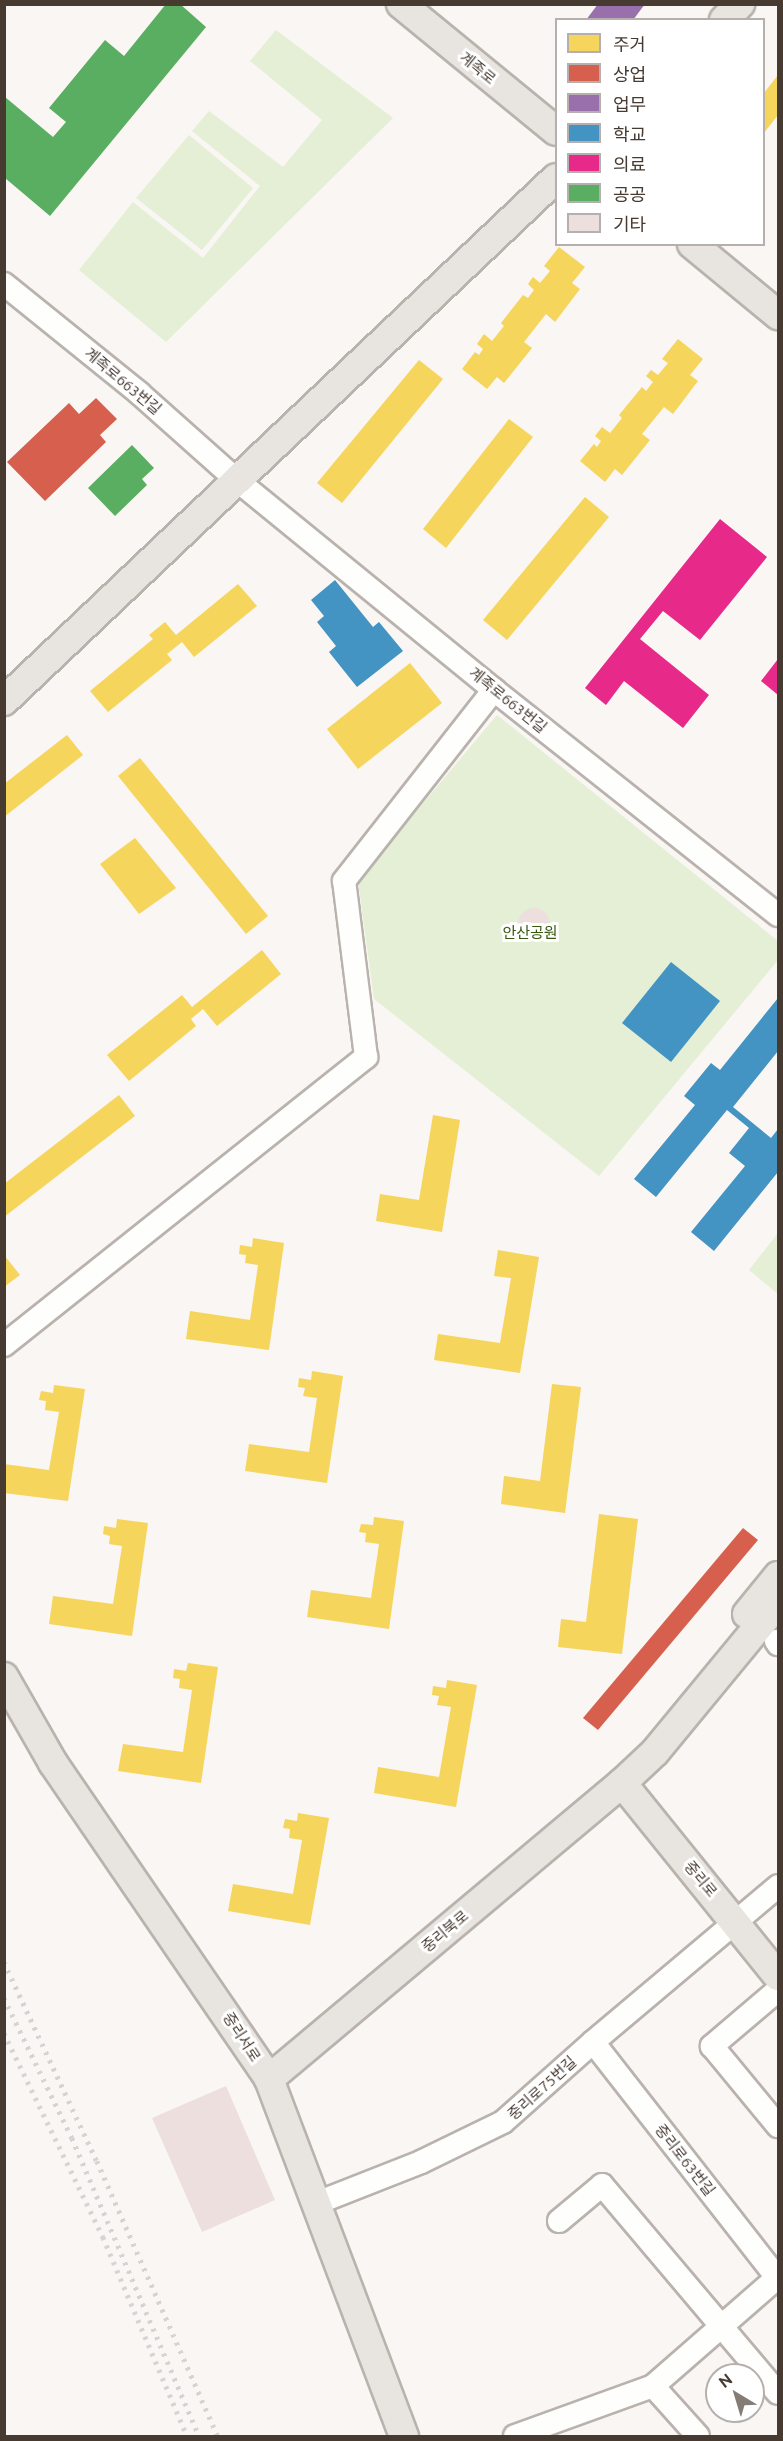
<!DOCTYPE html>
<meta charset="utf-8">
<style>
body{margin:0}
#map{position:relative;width:783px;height:2441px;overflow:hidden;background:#f9f6f3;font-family:Ubuntu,"Noto Sans KR",sans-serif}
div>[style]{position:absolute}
.green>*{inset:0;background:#e4efd5}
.homes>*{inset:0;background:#f6d55c}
.shops>*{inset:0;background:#d6604d}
.offices>*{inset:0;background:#9970ab}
.schools>*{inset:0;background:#4393c3}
.health>*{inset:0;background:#e7298a}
.public>*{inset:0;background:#5aae61}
.building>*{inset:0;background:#eddfdd}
.round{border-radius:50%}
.roads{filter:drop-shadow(2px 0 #b9b2ad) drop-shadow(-2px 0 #b9b2ad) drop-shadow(0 2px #b9b2ad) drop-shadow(0 -2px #b9b2ad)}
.minor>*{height:22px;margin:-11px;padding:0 11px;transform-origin:11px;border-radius:11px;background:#fefefd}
.major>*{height:28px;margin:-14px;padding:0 14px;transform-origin:14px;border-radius:14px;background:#e8e4df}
.rail>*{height:4.5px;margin-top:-2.25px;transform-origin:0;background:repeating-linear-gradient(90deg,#d6d4d3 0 3px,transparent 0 9px)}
span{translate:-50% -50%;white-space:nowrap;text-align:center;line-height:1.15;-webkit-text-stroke:6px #fff;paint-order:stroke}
.street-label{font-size:15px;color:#463a31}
.park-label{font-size:15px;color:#38580f}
.frame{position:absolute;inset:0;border:6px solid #463a31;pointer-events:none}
.legend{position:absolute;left:555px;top:18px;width:210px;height:228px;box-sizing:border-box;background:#fff;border:2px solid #b5b0ad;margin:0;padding:8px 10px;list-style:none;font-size:18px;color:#463a31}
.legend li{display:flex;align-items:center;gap:12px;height:30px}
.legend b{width:30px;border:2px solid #b5b0ad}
.north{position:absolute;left:705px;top:2363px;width:60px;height:60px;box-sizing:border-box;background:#fff;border:2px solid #b5b0ad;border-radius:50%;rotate:322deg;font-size:16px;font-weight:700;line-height:24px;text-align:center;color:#463a31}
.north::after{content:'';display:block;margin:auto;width:21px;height:27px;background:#857c75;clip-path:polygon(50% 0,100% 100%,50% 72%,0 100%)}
</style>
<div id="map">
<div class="green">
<div style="clip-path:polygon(276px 30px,393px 118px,166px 342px,79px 270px,133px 202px,203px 258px,260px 186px,192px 131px,209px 111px,283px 167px,322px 120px,250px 61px)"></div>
<div style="clip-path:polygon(189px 135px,253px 188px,202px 250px,136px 198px)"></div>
<div style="clip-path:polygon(497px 715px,778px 941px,778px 960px,599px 1176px,374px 999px,358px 881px)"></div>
<div style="clip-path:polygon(778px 1233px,778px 1294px,749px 1270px)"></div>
</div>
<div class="homes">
<div style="clip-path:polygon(778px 75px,778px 115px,764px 133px,764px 93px)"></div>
<div style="clip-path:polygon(559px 247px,585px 267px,572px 283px,580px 289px,555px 322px,546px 314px,524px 342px,532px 348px,504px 383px,497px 377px,487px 389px,462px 369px,475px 352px,479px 355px,483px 349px,477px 344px,484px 334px,492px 341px,504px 326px,501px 323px,523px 295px,528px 298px,534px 290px,528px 284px,533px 277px,540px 283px,550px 271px,544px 266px)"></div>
<div style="clip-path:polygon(678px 339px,703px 359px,690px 375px,698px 381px,673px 414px,664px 407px,642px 434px,650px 440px,622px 475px,615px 469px,605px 482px,580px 461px,594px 444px,597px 447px,601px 441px,595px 436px,602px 427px,610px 433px,622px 418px,619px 415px,642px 387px,646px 391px,653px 382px,646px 376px,651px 370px,658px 375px,668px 363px,662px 359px)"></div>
<div style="clip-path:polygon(419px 360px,443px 379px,342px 503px,317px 483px)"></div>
<div style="clip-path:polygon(509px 419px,533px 437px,446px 548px,423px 529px)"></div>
<div style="clip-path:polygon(585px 497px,609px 517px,507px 640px,483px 620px)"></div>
<div style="clip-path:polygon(238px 584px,257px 606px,194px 657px,182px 642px,167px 654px,172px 660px,108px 712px,90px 691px,153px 639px,149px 635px,165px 622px,176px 635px)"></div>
<div style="clip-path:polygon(410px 663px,442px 703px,358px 769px,327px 729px)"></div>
<div style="clip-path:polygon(67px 735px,83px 755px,4px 817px,4px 784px)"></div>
<div style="clip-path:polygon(140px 758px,268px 916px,246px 934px,118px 776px)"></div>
<div style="clip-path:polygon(135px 838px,176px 888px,139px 914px,100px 864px)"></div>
<div style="clip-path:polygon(262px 950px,281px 974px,217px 1026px,203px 1009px,191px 1019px,196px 1026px,129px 1081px,107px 1055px,182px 995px,192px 1007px)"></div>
<div style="clip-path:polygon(119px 1095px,135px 1116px,4px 1217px,4px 1184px)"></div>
<div style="clip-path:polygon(433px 1115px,460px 1120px,442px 1232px,376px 1221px,380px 1194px,419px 1200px)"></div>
<div style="clip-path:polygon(253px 1238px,284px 1243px,269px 1350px,186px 1339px,190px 1311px,250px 1320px,258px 1265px,245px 1263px,246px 1255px,239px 1254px,240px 1245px,252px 1247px)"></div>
<div style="clip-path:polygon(498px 1250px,539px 1257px,520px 1373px,434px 1360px,438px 1334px,500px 1343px,511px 1278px,494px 1276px)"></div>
<div style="clip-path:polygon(4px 1255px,20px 1275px,4px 1287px)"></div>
<div style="clip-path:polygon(312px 1371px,343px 1376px,327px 1483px,245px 1471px,249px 1444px,309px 1452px,317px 1398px,303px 1396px,305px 1388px,298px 1387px,299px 1378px,311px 1380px)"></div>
<div style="clip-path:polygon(552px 1384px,581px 1387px,565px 1513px,501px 1504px,504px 1476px,540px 1481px)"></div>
<div style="clip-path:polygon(54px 1385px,85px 1389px,68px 1501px,4px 1493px,4px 1464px,49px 1470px,59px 1412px,45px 1410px,46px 1401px,39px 1400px,41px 1391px,53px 1393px)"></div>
<div style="clip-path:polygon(599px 1514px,638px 1519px,622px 1654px,558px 1647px,561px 1619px,586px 1622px)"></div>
<div style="clip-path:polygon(374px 1517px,404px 1521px,389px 1629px,307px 1617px,311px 1590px,371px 1598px,379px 1544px,365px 1542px,366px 1533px,359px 1532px,361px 1524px,373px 1525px)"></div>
<div style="clip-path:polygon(117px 1519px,148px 1523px,132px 1636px,49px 1624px,53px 1596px,113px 1604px,122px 1546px,109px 1544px,110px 1536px,103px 1534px,104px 1526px,116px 1528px)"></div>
<div style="clip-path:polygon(188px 1663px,218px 1667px,201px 1783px,118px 1771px,123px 1744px,183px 1752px,192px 1690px,179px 1688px,180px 1679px,173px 1678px,174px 1669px,186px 1671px)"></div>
<div style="clip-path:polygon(447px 1680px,477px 1685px,456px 1807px,374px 1793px,378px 1767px,439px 1777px,451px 1707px,437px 1705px,439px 1696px,432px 1695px,433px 1686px,446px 1688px)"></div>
<div style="clip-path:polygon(298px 1813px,329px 1818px,310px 1925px,228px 1911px,233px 1884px,293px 1894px,302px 1840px,289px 1838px,290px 1829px,283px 1828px,285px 1819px,297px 1821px)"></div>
</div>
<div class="shops">
<div style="clip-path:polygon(96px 398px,117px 419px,100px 435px,106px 442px,45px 501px,7px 462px,69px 403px,79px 414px)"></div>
<div style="clip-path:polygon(743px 1528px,758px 1540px,598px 1730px,583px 1718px)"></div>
</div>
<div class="offices">
<div style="clip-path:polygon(598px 4px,645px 4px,633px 20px,586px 20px)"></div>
</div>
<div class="schools">
<div style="clip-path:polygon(335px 580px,373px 627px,379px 622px,403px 651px,357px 687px,329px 652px,336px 646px,317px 622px,324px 616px,311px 600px)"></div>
<div style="clip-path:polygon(671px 962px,720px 1001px,671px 1062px,622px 1023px)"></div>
<div style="clip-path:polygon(778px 998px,778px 1051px,733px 1107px,771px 1138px,778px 1129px,778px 1172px,714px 1251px,691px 1232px,745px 1166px,729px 1153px,749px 1128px,727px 1110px,656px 1197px,634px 1179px,695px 1105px,684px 1096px,711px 1063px,720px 1070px)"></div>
</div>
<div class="health">
<div style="clip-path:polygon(720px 519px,767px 557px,700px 640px,663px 611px,640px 639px,709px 695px,683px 728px,624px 681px,606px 705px,585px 688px)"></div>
<div style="clip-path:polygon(778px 659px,778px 695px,761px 681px)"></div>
</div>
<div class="public">
<div style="clip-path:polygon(166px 4px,180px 4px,206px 27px,50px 216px,5px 178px,5px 97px,53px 137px,66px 122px,49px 108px,105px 40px,124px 56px)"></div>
<div style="clip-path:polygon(132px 445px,154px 468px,142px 479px,147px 485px,115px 516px,88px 488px)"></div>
</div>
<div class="building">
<div class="round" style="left:518px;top:908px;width:32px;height:32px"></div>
<div style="clip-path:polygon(226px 2086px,275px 2200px,202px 2232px,152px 2118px)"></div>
</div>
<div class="roads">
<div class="minor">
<div style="left:4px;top:284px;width:174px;rotate:38.9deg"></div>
<div style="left:139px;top:393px;width:134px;rotate:41.7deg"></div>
<div style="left:239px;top:482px;width:329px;rotate:39.2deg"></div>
<div style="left:494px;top:690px;width:362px;rotate:38.4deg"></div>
<div style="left:4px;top:1345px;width:463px;rotate:-38.5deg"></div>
<div style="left:366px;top:1057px;width:177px;rotate:-97.1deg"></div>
<div style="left:344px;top:881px;width:243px;rotate:-51.9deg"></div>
<div style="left:776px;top:1641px;width:4px;rotate:56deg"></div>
<div style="left:778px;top:1990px;width:87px;rotate:139.7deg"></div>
<div style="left:712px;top:2046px;width:104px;rotate:50.5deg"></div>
<div style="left:593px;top:2042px;width:301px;rotate:52deg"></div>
<div style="left:317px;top:2203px;width:112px;rotate:-21.5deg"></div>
<div style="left:421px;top:2162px;width:91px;rotate:-26deg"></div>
<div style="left:503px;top:2122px;width:120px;rotate:-41.6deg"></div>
<div style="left:593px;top:2042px;width:242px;rotate:-40.1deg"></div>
<div style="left:559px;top:2221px;width:56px;rotate:-39.9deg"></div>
<div style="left:602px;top:2185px;width:272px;rotate:49.8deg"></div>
<div style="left:653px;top:2386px;width:67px;rotate:48deg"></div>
<div style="left:515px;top:2436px;width:147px;rotate:-19.9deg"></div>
<div style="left:653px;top:2386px;width:166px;rotate:-41.1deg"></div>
</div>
<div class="major">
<div style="left:401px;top:4px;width:200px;rotate:39.3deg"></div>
<div style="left:724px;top:20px;width:23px;rotate:-45deg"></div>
<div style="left:692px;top:244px;width:112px;rotate:39.5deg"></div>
<div style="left:4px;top:701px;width:760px;rotate:-43.45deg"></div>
<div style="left:747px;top:1614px;width:49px;rotate:-50.8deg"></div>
<div style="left:4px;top:1677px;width:99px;rotate:60.3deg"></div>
<div style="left:53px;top:1763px;width:383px;rotate:55.6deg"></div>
<div style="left:269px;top:2079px;width:382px;rotate:69.3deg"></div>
<div style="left:622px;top:1783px;width:248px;rotate:51.1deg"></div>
<div style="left:269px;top:2079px;width:461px;rotate:-40deg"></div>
<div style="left:622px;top:1783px;width:45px;rotate:-43.2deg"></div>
<div style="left:655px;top:1752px;width:193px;rotate:-50.5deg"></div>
</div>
</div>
<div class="rail">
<div style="left:4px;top:1962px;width:220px;rotate:65deg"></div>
<div style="left:97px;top:2161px;width:300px;rotate:66.3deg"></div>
<div style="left:4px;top:1998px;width:156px;rotate:64.1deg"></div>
<div style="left:72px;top:2138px;width:324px;rotate:66.9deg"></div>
<div style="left:4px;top:2033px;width:227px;rotate:64.1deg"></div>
<div style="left:103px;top:2237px;width:216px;rotate:67.1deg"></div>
</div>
<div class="street-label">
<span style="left:478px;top:68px;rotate:39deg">계족로</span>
<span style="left:123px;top:381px;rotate:40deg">계족로663번길</span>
<span style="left:508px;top:700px;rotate:39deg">계족로663번길</span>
<span style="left:701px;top:1879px;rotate:50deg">중리로</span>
<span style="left:445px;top:1931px;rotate:-40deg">중리북로</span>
<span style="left:242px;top:2037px;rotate:57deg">중리서로</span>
<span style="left:542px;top:2088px;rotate:-42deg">중리로75번길</span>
<span style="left:685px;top:2160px;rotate:52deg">중리로63번길</span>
</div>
<div class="park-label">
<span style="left:530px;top:933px">안산공원</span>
</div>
<div class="frame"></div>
<ul class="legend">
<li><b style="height:16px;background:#f6d55c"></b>주거</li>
<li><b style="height:16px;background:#d6604d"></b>상업</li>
<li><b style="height:16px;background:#9970ab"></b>업무</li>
<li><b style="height:16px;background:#4393c3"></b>학교</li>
<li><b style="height:16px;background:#e7298a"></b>의료</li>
<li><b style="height:16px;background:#5aae61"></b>공공</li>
<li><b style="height:16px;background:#eddfdd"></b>기타</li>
</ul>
<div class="north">N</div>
</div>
